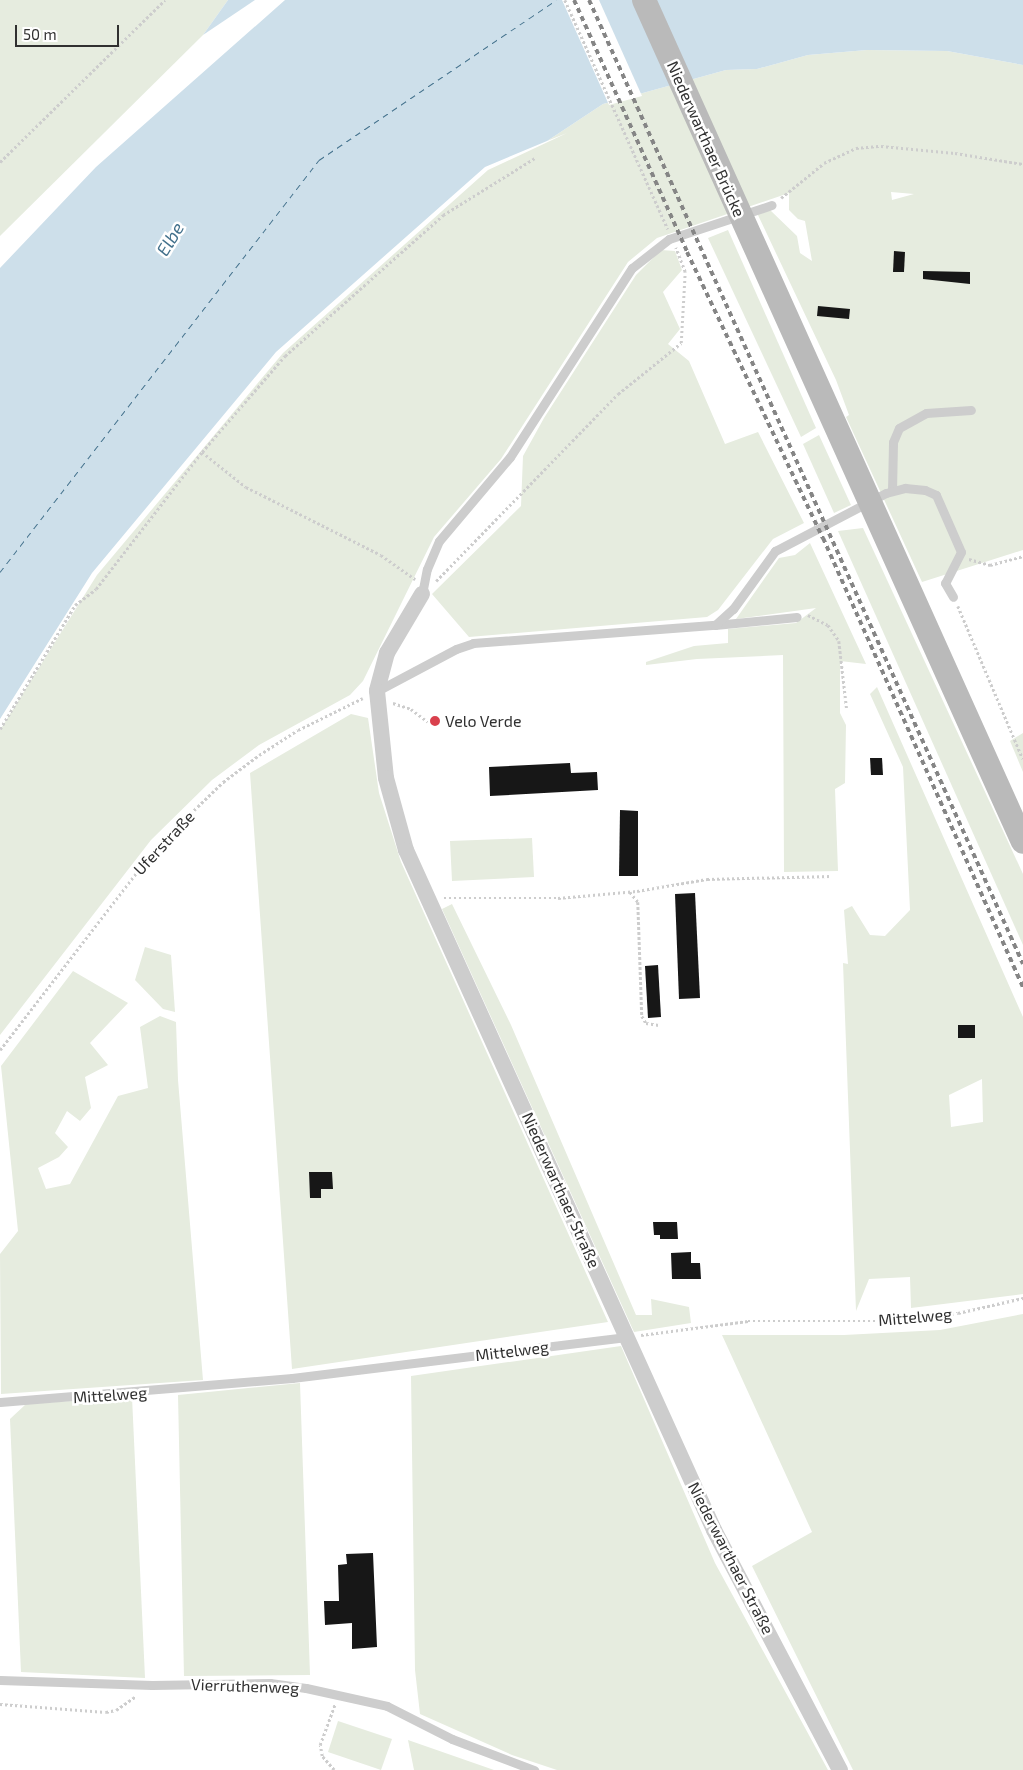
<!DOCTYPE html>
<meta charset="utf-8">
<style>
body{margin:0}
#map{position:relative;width:1023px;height:1770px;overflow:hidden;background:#fff;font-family:"Exo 2",sans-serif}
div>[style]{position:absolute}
.green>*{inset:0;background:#e6ecdf}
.water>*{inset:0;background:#cddfea}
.pier>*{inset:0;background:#fff}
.ferry>*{height:1px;margin-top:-0.5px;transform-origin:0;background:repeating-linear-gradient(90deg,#43718c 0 6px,transparent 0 11px)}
.building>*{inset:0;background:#171717}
.path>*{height:2.5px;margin-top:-1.25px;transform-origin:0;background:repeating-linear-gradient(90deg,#cdcdcd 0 2.5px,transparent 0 5px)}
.lane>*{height:9px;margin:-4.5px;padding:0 4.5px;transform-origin:4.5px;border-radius:4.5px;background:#cdcdcd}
.street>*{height:16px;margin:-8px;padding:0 8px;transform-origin:8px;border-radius:8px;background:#cdcdcd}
.secondary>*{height:24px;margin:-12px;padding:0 12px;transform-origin:12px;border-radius:12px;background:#bababa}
.rail>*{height:4px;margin-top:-2px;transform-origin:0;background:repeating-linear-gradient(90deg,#858585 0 5px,transparent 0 9px)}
.dots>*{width:14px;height:14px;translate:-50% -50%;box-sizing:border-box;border:2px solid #fff;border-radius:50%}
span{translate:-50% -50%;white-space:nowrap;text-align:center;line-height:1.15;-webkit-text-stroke:5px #fff;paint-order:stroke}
.street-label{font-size:16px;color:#303030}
.poi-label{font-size:16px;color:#303030}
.left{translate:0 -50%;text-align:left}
.water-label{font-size:18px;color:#43718c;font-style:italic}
.scale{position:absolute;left:15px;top:25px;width:104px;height:22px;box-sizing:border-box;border:2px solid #303030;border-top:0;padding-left:6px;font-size:15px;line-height:18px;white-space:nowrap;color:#303030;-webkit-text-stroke:4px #fff;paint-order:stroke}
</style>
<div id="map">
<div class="green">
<div style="clip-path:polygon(0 0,228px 0,203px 35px,0 236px)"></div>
<div style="clip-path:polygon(evenodd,867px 50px,947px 51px,1023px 65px,1023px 550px,922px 582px,846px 417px,849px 415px,836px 380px,757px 213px,770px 210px,797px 236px,800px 253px,812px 261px,805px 221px,798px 219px,789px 210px,789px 193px,657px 238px,628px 262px,501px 459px,434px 537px,363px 681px,350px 695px,259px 745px,212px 780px,151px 840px,0 1035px,0 730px,97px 575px,283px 353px,488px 170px,567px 133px,547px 141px,603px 104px,726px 70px,757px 69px,808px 55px,867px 50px,891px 192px,914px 194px,892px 200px,891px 192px)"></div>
<div style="clip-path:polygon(728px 230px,816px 428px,801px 437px,708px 238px)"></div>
<div style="clip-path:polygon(661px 250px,675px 251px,682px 270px,663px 292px,680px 329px,668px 344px,689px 361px,725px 444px,758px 432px,804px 523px,773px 539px,718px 610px,707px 617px,469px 637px,432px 594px,521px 506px,523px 456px,544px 418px,636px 275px)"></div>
<div style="clip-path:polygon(819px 435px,851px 505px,834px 513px,803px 444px)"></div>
<div style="clip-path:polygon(863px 528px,1023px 874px,1023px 945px,838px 531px)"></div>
<div style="clip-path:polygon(810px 543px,866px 664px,840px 661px,840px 713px,846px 725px,845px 783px,835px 789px,838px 871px,784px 872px,783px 655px,697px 659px,646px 665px,646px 662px,694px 646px,728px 643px,728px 629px,796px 623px,816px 608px,736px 619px,779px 558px,795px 555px)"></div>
<div style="clip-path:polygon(evenodd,877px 687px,1023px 1017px,1023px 1294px,911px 1308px,910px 1277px,869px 1279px,856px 1311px,843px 963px,848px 964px,844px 910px,852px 906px,870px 935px,885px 936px,910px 910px,903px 767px,870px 694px,877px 687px,982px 1079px,983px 1122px,951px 1127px,949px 1095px,982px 1079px)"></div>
<div style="clip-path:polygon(351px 714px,368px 718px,379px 793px,401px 862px,608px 1322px,292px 1369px,250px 773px)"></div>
<div style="clip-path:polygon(1023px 733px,1023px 772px,1010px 741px)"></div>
<div style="clip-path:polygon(532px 838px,534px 877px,452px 881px,450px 841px)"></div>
<div style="clip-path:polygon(452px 904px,511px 1025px,636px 1315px,652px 1315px,651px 1299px,689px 1307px,691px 1323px,634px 1332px,442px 909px)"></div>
<div style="clip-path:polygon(145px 947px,171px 955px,175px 1012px,163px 1009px,135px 980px)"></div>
<div style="clip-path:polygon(73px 971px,128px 1003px,90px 1043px,108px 1065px,85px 1077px,91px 1108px,80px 1121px,67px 1111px,55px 1133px,68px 1147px,59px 1157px,38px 1168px,46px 1189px,70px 1184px,118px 1096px,148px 1088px,140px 1027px,160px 1016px,176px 1022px,178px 1080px,203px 1380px,1px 1394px,0 1254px,18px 1231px,1px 1066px)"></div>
<div style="clip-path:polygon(1023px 1314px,1023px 1770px,853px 1770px,752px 1566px,812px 1532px,722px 1335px,844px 1335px,940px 1330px)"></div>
<div style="clip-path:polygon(621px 1346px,715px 1563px,828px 1770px,557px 1770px,512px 1755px,420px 1714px,415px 1670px,411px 1376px)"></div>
<div style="clip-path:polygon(300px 1383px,310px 1675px,184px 1676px,178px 1395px)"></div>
<div style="clip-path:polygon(132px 1397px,145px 1678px,21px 1672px,10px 1419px,26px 1404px)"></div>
<div style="clip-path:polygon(338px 1721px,392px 1739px,381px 1770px,328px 1752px)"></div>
<div style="clip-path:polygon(408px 1740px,494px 1770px,414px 1770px)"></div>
</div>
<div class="water">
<div style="clip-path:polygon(228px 0,255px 0,203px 35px)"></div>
<div style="clip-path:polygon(285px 0,1023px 0,1023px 65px,947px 51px,867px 50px,808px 55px,757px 69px,726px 70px,603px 104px,547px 141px,485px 167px,276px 352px,92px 573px,0 719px,0 268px,96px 167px)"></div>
</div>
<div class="pier">
<div style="clip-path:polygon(562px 0,599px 0,642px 96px,609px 105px)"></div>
</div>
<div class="ferry">
<div style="left:0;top:572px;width:521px;rotate:-52.25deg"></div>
<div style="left:319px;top:160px;width:286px;rotate:-34deg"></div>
</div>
<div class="building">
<div style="clip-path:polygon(894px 251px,905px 252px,904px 272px,893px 272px)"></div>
<div style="clip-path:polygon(923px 271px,970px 272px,970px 284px,923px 279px)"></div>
<div style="clip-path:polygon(818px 306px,850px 309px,849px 319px,817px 316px)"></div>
<div style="clip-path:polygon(870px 758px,882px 758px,883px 775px,871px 775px)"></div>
<div style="clip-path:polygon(570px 763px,571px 773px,597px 772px,598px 790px,490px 796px,489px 767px)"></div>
<div style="clip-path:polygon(620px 810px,638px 811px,638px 876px,619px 876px)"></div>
<div style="clip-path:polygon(695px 893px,700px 998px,679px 999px,675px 894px)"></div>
<div style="clip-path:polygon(658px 965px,661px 1017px,648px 1018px,645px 966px)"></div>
<div style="clip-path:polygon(958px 1025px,975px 1025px,975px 1038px,958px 1038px)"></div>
<div style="clip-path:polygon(309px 1172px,332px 1172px,333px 1189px,321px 1189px,321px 1198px,310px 1198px)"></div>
<div style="clip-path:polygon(653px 1222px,677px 1222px,678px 1239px,660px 1239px,660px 1235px,654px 1235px)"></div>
<div style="clip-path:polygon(691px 1252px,691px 1263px,700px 1263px,701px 1279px,672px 1279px,671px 1253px)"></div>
<div style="clip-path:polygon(373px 1553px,377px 1647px,352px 1649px,352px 1623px,325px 1625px,324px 1601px,339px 1601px,338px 1565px,347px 1564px,346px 1554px)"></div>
</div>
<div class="path">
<div style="left:565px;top:0;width:251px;rotate:65.8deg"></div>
<div style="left:0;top:162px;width:231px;rotate:-44.5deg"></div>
<div style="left:781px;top:198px;width:55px;rotate:-39.1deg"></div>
<div style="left:824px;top:163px;width:35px;rotate:-25deg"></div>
<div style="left:856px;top:148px;width:25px;rotate:-5deg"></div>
<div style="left:881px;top:146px;width:74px;rotate:5.4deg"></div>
<div style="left:955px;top:153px;width:69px;rotate:9.2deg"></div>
<div style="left:202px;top:452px;width:56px;rotate:38.5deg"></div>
<div style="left:246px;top:487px;width:151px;rotate:26.7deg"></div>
<div style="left:381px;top:555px;width:42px;rotate:35.2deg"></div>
<div style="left:969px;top:559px;width:22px;rotate:16deg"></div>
<div style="left:990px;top:565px;width:34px;rotate:-15deg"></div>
<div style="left:436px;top:581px;width:261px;rotate:-45.8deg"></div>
<div style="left:618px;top:394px;width:81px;rotate:-39deg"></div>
<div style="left:681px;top:343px;width:71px;rotate:-86.8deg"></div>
<div style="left:685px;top:272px;width:26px;rotate:-111deg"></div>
<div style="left:958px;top:606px;width:166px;rotate:67deg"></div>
<div style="left:808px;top:615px;width:22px;rotate:27deg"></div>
<div style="left:828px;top:625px;width:19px;rotate:55deg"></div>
<div style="left:839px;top:641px;width:69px;rotate:83.4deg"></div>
<div style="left:393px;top:703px;width:19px;rotate:18deg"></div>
<div style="left:411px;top:709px;width:21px;rotate:37deg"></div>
<div style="left:0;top:729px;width:145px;rotate:-58.8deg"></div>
<div style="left:75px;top:605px;width:26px;rotate:-37deg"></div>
<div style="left:96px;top:589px;width:173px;rotate:-52.3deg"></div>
<div style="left:202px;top:452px;width:127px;rotate:-49.2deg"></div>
<div style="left:285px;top:356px;width:212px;rotate:-41.7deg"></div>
<div style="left:443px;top:215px;width:108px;rotate:-31.8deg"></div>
<div style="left:630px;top:892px;width:13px;rotate:51deg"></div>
<div style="left:638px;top:902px;width:114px;rotate:88deg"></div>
<div style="left:642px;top:1016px;width:8px;rotate:60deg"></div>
<div style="left:646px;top:1023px;width:13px;rotate:9deg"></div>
<div style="left:444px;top:898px;width:114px"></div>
<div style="left:558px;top:898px;width:79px;rotate:-5.1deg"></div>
<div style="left:637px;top:891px;width:71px;rotate:-9.7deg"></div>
<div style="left:707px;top:879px;width:124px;rotate:-1.4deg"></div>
<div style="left:0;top:1050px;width:259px;rotate:-52.4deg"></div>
<div style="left:158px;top:845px;width:91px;rotate:-44.1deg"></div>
<div style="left:223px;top:782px;width:45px;rotate:-36.9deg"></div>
<div style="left:259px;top:755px;width:46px;rotate:-32.7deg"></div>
<div style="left:298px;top:730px;width:72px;rotate:-26.2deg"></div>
<div style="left:641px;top:1335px;width:108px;rotate:-7.5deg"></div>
<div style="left:748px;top:1321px;width:134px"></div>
<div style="left:882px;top:1321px;width:76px;rotate:-6deg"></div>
<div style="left:958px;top:1313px;width:67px;rotate:-13deg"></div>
<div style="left:0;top:1704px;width:106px;rotate:4.3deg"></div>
<div style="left:106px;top:1712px;width:10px;rotate:-11deg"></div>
<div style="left:116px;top:1710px;width:24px;rotate:-35deg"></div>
<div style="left:334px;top:1770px;width:18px;rotate:-131deg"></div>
<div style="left:322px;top:1756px;width:11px;rotate:-100deg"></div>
<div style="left:320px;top:1745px;width:44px;rotate:-69.9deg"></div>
</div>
<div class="lane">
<div style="left:892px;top:491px;width:49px;rotate:-88.8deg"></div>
<div style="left:893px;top:442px;width:15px;rotate:-67deg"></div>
<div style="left:899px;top:428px;width:31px;rotate:-29deg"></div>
<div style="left:926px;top:413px;width:45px;rotate:-3.8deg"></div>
<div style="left:422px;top:594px;width:25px;rotate:-79deg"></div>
<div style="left:427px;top:569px;width:30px;rotate:-67deg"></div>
<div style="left:439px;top:541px;width:110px;rotate:-49.8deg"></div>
<div style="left:510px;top:457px;width:225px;rotate:-57.2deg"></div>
<div style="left:632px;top:268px;width:47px;rotate:-38.1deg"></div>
<div style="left:669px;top:239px;width:108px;rotate:-18.3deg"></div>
<div style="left:715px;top:625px;width:82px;rotate:-5.6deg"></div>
<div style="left:377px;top:691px;width:89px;rotate:-28deg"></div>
<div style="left:456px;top:649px;width:18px;rotate:-19deg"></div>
<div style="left:473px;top:643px;width:243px;rotate:-4.3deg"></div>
<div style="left:715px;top:625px;width:24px;rotate:-42deg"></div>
<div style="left:733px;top:609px;width:72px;rotate:-54.1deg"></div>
<div style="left:775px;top:551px;width:125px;rotate:-27.6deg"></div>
<div style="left:886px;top:493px;width:20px;rotate:-15deg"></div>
<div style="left:905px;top:488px;width:20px;rotate:6deg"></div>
<div style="left:925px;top:490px;width:12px;rotate:24deg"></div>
<div style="left:936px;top:495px;width:62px;rotate:66.3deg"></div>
<div style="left:961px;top:552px;width:35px;rotate:117deg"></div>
<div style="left:945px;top:583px;width:16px;rotate:60deg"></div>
<div style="left:0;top:1402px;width:293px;rotate:-4.7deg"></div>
<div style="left:292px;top:1378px;width:337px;rotate:-7deg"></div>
<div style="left:0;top:1680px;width:152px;rotate:1.9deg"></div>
<div style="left:152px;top:1685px;width:118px;rotate:-1deg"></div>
<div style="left:270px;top:1683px;width:36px;rotate:8deg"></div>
<div style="left:306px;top:1688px;width:83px;rotate:12.5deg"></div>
<div style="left:387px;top:1706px;width:73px;rotate:26.9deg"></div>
<div style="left:452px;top:1739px;width:88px;rotate:20.7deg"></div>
</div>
<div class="street">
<div style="left:422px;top:594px;width:69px;rotate:120.7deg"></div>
<div style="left:387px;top:653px;width:39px;rotate:105deg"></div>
<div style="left:377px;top:691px;width:87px;rotate:84.1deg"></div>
<div style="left:386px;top:778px;width:75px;rotate:74.5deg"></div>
<div style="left:406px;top:850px;width:747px;rotate:65.63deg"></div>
<div style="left:714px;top:1530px;width:271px;rotate:62.3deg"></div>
</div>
<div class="secondary">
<div style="left:644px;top:0;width:923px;rotate:65.77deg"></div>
</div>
<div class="rail">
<div style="left:574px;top:0;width:276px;rotate:65.8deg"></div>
<div style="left:687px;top:252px;width:317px;rotate:64.6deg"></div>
<div style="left:823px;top:538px;width:492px;rotate:66deg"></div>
<div style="left:589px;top:0;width:1057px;rotate:65.76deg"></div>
</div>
<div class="dots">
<div style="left:435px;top:721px;background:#d9404d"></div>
</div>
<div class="street-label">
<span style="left:706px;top:139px;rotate:66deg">Niederwarthaer Brücke</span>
<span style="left:164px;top:843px;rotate:-47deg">Uferstraße</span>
<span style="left:561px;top:1190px;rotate:66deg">Niederwarthaer Straße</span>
<span style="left:915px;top:1317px;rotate:-5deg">Mittelweg</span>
<span style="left:512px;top:1351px;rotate:-7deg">Mittelweg</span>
<span style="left:110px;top:1395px;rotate:-4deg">Mittelweg</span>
<span style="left:731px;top:1558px;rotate:63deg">Niederwarthaer Straße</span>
<span style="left:245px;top:1686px;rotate:2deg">Vierruthenweg</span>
</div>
<div class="poi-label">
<span class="left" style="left:445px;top:721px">Velo Verde</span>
</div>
<div class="water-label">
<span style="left:170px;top:239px;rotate:-59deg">Elbe</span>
</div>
<div class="scale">50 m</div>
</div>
